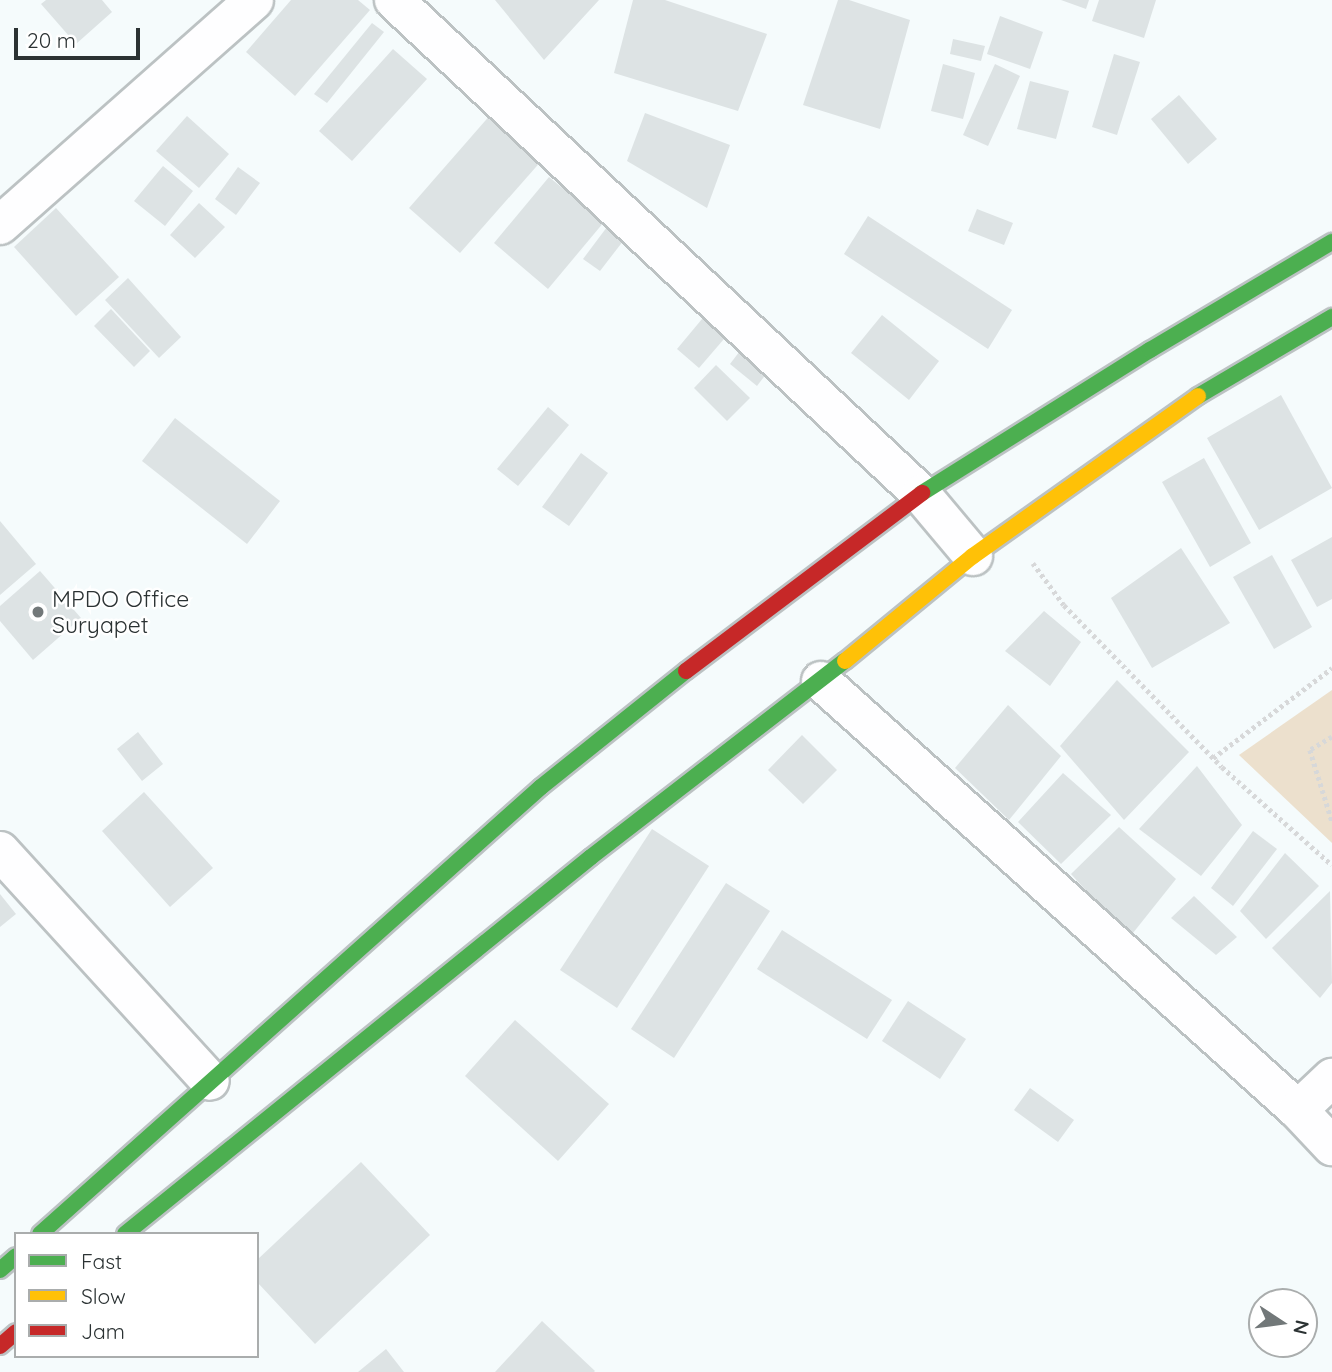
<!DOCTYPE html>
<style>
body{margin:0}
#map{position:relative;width:1332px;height:1372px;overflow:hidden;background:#f5fbfc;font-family:Quicksand,sans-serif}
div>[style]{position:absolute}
.green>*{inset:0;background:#ece0cd}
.building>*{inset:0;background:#dde3e4}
.path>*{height:4.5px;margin-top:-2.25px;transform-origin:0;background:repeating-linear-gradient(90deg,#d7d8d9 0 3.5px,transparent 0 7px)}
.roads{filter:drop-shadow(2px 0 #bcc2c3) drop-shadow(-2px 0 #bcc2c3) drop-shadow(0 2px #bcc2c3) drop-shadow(0 -2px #bcc2c3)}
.street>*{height:38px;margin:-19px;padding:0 19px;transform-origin:19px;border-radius:19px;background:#fefeff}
.fast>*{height:16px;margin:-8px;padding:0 8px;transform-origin:8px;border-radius:8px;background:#4caf50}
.slow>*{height:16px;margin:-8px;padding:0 8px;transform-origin:8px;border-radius:8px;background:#ffc107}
.jam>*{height:16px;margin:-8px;padding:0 8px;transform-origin:8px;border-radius:8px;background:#c62828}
.dots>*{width:19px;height:19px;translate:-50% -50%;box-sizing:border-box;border:4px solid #fff;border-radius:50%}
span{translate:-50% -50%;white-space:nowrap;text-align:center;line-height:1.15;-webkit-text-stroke:5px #fff;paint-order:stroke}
.poi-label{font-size:23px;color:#2b3233}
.left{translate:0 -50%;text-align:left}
.legend{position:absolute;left:14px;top:1232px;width:245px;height:126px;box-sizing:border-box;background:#fff;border:2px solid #aaadad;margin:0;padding:9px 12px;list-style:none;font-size:21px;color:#2b3233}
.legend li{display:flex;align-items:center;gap:14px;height:35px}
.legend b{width:35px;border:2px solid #aaadad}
.north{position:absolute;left:1248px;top:1288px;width:70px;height:70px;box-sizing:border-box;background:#fff;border:2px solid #aaadad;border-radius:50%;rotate:103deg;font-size:19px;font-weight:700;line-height:28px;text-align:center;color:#2b3233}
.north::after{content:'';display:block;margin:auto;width:24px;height:32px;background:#727879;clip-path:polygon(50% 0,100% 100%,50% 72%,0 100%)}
.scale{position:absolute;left:14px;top:28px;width:126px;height:32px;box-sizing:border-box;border:4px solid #2b3233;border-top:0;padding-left:9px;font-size:21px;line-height:24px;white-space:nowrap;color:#2b3233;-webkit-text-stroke:5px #fff;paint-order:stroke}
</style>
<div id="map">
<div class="green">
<div style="clip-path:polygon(1332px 690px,1332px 843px,1239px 755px)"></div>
</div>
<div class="building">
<div style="clip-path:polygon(46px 0,102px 0,112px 12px,76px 44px,41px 4px)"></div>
<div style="clip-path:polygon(291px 0,358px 0,370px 10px,295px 96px,246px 52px)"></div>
<div style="clip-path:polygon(495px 0,599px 0,544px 60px)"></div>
<div style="clip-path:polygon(633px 0,665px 0,767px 34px,738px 111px,614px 73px)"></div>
<div style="clip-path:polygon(838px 0,849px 0,910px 20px,880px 129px,803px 105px)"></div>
<div style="clip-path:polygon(1061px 0,1089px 0,1086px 9px)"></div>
<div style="clip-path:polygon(1099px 0,1156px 0,1144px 38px,1092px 21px)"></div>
<div style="clip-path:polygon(1000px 16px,1043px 32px,1030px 69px,987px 54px)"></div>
<div style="clip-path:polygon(372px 23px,384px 32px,327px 103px,314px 94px)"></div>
<div style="clip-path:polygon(953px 39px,985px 46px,981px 61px,950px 54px)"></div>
<div style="clip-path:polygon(393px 49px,427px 79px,352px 161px,319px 131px)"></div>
<div style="clip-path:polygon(1114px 54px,1140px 62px,1117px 135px,1092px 127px)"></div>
<div style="clip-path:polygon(943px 64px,975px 73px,963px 119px,931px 111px)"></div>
<div style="clip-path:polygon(995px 64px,1020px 76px,988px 146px,963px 135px)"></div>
<div style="clip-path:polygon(1030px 81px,1069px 91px,1056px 139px,1017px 129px)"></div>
<div style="clip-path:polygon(1179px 95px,1217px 139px,1188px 164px,1151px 119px)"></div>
<div style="clip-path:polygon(492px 113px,543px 159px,460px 253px,409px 208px)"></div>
<div style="clip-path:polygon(645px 113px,730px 145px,707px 208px,627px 161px)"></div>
<div style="clip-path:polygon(187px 116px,229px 154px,199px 188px,156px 151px)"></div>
<div style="clip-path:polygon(163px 166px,193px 191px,165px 226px,134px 201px)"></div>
<div style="clip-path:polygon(238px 167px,260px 183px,236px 215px,215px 199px)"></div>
<div style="clip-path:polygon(549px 177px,604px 222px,548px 289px,494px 243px)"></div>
<div style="clip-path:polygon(199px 203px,225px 227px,195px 258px,170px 235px)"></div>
<div style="clip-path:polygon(56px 208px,119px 277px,76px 316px,14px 247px)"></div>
<div style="clip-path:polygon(977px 209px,1013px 223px,1004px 245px,968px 231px)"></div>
<div style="clip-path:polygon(868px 216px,1012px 310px,988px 349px,844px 254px)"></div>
<div style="clip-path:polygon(610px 223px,627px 236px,600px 271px,583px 259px)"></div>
<div style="clip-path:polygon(128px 278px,181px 337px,159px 358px,105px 300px)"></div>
<div style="clip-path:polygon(111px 309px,150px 351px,134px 367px,94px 326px)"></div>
<div style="clip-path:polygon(707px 313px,730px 332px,699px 368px,677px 349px)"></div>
<div style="clip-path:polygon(882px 315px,939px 361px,909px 400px,851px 353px)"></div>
<div style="clip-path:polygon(749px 339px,776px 361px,757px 386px,730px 364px)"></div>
<div style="clip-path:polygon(716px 365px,750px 398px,727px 421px,694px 388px)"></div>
<div style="clip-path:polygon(1281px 395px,1332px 488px,1259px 530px,1207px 438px)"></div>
<div style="clip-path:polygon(548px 407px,569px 425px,518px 486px,497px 469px)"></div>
<div style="clip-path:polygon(175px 418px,280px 501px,247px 544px,142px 461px)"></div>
<div style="clip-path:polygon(581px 453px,608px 473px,569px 526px,542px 507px)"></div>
<div style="clip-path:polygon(1204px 458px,1251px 543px,1210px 567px,1162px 482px)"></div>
<div style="clip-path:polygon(0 521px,36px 564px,0 595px)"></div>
<div style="clip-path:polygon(1332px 537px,1332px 599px,1317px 607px,1291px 560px)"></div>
<div style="clip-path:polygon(1181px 548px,1230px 623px,1152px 668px,1111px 598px)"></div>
<div style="clip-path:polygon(1272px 555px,1312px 627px,1274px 649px,1233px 577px)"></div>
<div style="clip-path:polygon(40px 571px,81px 618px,33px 660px,0 621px,0 606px)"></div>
<div style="clip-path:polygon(1044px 611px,1081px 642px,1050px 686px,1005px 651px)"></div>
<div style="clip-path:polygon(1117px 680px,1189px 752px,1124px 820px,1060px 746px)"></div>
<div style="clip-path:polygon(1008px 705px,1061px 756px,1009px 820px,955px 768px)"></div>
<div style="clip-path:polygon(138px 732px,163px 764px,142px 781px,117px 749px)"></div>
<div style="clip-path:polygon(802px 735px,837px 770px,803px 804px,768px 770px)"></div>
<div style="clip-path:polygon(1197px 766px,1242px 825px,1201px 876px,1139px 829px)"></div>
<div style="clip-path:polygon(1063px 773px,1111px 815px,1061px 864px,1018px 822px)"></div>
<div style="clip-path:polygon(144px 792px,213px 868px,170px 907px,102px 831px)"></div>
<div style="clip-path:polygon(1119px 827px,1176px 879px,1129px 938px,1071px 874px)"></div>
<div style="clip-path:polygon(652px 829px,709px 866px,617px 1008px,560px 970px)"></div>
<div style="clip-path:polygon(1253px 831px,1277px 849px,1233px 906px,1211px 888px)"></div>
<div style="clip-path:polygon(1285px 853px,1319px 886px,1266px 939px,1240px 911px)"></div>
<div style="clip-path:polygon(726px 883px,770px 911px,674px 1058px,631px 1029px)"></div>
<div style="clip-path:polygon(1330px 891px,1332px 983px,1320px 998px,1272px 948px)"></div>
<div style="clip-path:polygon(0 894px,16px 914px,0 927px)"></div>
<div style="clip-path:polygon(1194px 896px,1237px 937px,1216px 955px,1171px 918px)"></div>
<div style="clip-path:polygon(782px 930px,892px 1000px,867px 1039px,757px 969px)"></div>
<div style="clip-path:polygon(908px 1001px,966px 1039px,940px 1079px,882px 1041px)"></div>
<div style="clip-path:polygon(515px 1020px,609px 1104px,558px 1161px,465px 1076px)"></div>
<div style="clip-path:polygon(1030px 1088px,1074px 1120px,1058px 1142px,1014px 1110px)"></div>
<div style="clip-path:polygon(361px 1162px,430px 1235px,315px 1344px,257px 1282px,257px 1260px)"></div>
<div style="clip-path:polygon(542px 1321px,595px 1371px,594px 1372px,495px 1372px)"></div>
<div style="clip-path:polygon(386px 1349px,404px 1372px,358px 1372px)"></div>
</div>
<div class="path">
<div style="left:1033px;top:563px;width:52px;rotate:53.6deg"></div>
<div style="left:1064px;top:605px;width:226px;rotate:45.7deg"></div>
<div style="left:1222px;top:767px;width:147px;rotate:41.7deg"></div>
<div style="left:1332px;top:737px;width:26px;rotate:149deg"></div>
<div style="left:1310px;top:750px;width:74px;rotate:72.8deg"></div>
<div style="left:1213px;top:758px;width:149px;rotate:-37.1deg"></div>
</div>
<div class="roads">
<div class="street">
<div style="left:394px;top:0;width:722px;rotate:43.15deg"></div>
<div style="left:921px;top:494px;width:81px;rotate:50deg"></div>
<div style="left:0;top:225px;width:339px;rotate:-41.5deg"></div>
<div style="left:821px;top:681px;width:642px;rotate:41.97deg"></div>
<div style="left:1298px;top:1110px;width:50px;rotate:46.6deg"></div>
<div style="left:0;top:851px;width:311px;rotate:47.6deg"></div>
<div style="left:1298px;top:1110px;width:47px;rotate:-43.3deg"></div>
</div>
<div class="fast">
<div style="left:1198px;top:396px;width:156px;rotate:-30.5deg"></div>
<div style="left:922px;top:493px;width:269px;rotate:-32.1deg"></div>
<div style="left:1150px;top:350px;width:212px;rotate:-30.7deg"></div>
<div style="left:40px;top:1234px;width:671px;rotate:-41.74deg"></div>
<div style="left:541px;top:787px;width:186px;rotate:-38.7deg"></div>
<div style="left:125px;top:1234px;width:599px;rotate:-38.97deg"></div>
<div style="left:591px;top:857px;width:321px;rotate:-37.7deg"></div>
<div style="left:0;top:1270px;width:21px;rotate:-41deg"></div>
</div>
<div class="slow">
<div style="left:845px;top:661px;width:166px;rotate:-39.4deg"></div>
<div style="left:973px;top:556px;width:276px;rotate:-35.4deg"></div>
</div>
<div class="jam">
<div style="left:686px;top:671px;width:296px;rotate:-37deg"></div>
<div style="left:0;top:1346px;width:21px;rotate:-41deg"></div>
</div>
</div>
<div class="dots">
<div style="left:38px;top:612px;background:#727879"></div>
</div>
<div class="poi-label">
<span class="left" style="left:52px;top:612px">MPDO Office<br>Suryapet</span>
</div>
<ul class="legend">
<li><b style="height:9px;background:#4caf50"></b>Fast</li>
<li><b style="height:9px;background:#ffc107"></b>Slow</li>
<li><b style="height:9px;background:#c62828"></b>Jam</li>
</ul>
<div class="north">N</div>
<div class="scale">20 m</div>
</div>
